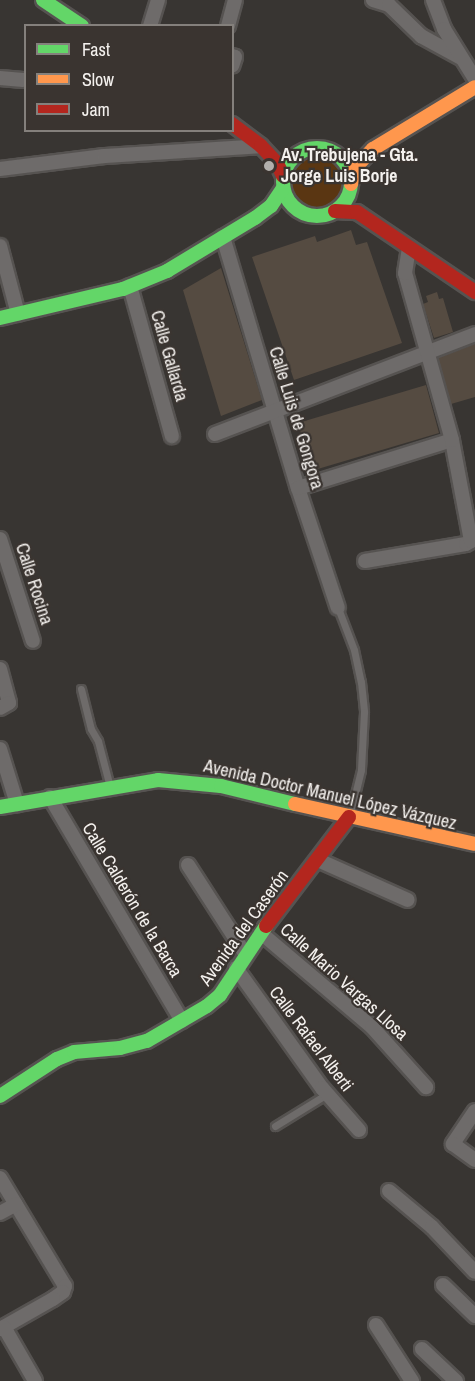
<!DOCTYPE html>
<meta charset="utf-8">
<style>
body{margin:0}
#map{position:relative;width:475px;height:1381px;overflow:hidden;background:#383532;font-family:"Archivo Narrow",sans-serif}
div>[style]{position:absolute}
.green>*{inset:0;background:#5a3612}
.round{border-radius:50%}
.building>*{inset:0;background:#554b41}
.roads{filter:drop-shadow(2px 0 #565351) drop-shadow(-2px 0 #565351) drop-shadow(0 2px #565351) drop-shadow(0 -2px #565351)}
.lane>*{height:7px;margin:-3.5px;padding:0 3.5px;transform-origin:3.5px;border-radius:3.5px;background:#6e6b6a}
.street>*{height:14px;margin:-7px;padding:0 7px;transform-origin:7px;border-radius:7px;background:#6e6b6a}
.fast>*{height:14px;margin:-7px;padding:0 7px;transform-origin:7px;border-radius:7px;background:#63d668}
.fast>.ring{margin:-7px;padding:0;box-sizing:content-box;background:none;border:14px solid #63d668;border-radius:50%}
.slow>*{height:14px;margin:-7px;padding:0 7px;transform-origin:7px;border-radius:7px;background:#ff974d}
.jam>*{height:14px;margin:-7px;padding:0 7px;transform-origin:7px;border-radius:7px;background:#b3261e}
.dots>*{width:16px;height:16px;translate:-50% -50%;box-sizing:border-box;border:3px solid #3a3430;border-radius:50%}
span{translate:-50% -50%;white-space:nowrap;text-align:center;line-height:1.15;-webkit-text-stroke:4.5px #3a3430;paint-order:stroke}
.poi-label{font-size:18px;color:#f4f1ee;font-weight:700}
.left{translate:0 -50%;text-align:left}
.street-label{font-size:18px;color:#f4f1ee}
.legend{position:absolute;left:24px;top:24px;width:210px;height:108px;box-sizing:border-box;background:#3a3430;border:2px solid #84807c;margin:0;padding:8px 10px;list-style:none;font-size:18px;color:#f4f1ee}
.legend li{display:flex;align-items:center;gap:12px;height:30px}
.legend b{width:30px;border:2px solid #84807c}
</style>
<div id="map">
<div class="green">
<div class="round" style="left:288px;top:154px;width:56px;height:56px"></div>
</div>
<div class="building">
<div style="clip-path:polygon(351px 230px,356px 245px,367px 242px,402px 343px,294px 380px,252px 257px,315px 236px,317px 242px)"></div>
<div style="clip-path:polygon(221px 268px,262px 400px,221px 416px,183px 290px)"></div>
<div style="clip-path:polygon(437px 292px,439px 299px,443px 298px,453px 332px,434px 338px,423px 304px,428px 302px,426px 296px)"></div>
<div style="clip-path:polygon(475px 344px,475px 397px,451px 404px,438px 358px)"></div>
<div style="clip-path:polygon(426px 385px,439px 433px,311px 471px,298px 423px)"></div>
</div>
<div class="roads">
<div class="lane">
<div style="left:338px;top:608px;width:45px;rotate:69.1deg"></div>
<div style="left:354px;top:650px;width:33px;rotate:78deg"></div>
<div style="left:361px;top:682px;width:30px;rotate:84deg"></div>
<div style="left:364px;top:712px;width:58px;rotate:93deg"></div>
<div style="left:361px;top:770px;width:46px;rotate:103.7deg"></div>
<div style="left:81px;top:689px;width:41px;rotate:76deg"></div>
<div style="left:91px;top:729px;width:14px;rotate:60deg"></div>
<div style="left:98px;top:741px;width:48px;rotate:75.4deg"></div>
<div style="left:275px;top:1126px;width:61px;rotate:-31.6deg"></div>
</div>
<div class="street">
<div style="left:373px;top:0;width:17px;rotate:17deg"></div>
<div style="left:389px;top:5px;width:45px;rotate:44.1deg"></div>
<div style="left:421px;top:36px;width:46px;rotate:28.8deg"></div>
<div style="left:433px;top:0;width:31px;rotate:69deg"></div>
<div style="left:444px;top:29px;width:59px;rotate:58.2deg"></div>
<div style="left:150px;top:26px;width:27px;rotate:-73deg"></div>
<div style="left:228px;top:26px;width:27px;rotate:-75deg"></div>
<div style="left:232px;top:56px;width:3px;rotate:18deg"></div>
<div style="left:235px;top:57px;width:9px;rotate:108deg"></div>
<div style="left:0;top:78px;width:23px;rotate:5deg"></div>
<div style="left:0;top:169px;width:105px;rotate:-7.1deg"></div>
<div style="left:104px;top:156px;width:157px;rotate:-3.6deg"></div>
<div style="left:223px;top:237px;width:262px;rotate:73.4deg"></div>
<div style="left:298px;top:488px;width:126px;rotate:71.6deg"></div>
<div style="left:0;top:246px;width:70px;rotate:75.2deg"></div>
<div style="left:130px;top:286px;width:156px;rotate:74.4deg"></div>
<div style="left:215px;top:434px;width:279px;rotate:-21deg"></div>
<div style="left:298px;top:488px;width:161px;rotate:-17.3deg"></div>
<div style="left:0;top:539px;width:107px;rotate:72.1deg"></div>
<div style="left:365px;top:561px;width:102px;rotate:-9.6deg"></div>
<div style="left:466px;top:544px;width:6px;rotate:-31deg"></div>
<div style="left:471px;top:541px;width:103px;rotate:-100.7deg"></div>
<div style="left:452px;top:440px;width:173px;rotate:-105.7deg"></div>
<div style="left:405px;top:273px;width:26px;rotate:-81deg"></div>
<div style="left:0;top:669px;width:35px;rotate:75deg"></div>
<div style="left:9px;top:703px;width:10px;rotate:151deg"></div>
<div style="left:0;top:749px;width:58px;rotate:72.8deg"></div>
<div style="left:50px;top:797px;width:260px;rotate:59.5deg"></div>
<div style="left:318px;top:860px;width:98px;rotate:24deg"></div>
<div style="left:188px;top:865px;width:107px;rotate:57.2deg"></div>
<div style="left:261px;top:933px;width:145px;rotate:40.3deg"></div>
<div style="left:372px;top:1027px;width:81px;rotate:48deg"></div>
<div style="left:236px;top:968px;width:148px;rotate:54.4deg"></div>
<div style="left:322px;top:1088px;width:56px;rotate:48.6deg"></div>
<div style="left:475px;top:1111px;width:40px;rotate:124deg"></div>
<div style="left:453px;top:1144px;width:27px;rotate:36deg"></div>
<div style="left:0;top:1178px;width:126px;rotate:59deg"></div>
<div style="left:65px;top:1286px;width:6px;rotate:108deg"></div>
<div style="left:63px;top:1292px;width:12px;rotate:145deg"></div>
<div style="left:53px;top:1299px;width:61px;rotate:150.5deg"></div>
<div style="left:389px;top:1191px;width:56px;rotate:39.9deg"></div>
<div style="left:432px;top:1227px;width:62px;rotate:46.3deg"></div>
<div style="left:0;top:1213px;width:18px;rotate:-29deg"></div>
<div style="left:443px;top:1285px;width:45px;rotate:44.1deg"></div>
<div style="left:376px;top:1325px;width:67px;rotate:57.3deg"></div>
<div style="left:4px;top:1327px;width:62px;rotate:60.1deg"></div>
<div style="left:422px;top:1349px;width:47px;rotate:43.3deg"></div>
</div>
<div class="fast">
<div style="left:43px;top:0;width:47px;rotate:33.7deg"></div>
<div class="ring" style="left:283px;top:148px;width:54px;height:54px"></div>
<div style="left:0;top:318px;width:126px;rotate:-13.3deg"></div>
<div style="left:123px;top:289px;width:48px;rotate:-22.2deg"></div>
<div style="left:167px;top:271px;width:103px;rotate:-31.1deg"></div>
<div style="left:255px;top:218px;width:20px;rotate:-37deg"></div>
<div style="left:271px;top:206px;width:22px;rotate:-56deg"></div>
<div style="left:0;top:807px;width:160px;rotate:-9.7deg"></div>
<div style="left:158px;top:780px;width:63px;rotate:5.4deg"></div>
<div style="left:221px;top:786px;width:76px;rotate:13.7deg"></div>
<div style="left:0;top:1096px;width:68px;rotate:-33deg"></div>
<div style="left:57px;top:1059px;width:18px;rotate:-22deg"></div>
<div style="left:74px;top:1052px;width:46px;rotate:-5deg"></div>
<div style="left:120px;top:1048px;width:28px;rotate:-15deg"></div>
<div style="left:147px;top:1041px;width:69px;rotate:-30.3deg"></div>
<div style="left:207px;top:1006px;width:17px;rotate:-40deg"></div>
<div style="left:220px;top:995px;width:83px;rotate:-56.3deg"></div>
</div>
<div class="slow">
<div style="left:351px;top:184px;width:16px;rotate:-76deg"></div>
<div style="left:355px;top:168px;width:26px;rotate:-47deg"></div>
<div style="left:373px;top:149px;width:119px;rotate:-31.3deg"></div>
<div style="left:295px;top:804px;width:184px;rotate:12.5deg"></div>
</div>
<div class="jam">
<div style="left:232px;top:124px;width:36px;rotate:37deg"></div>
<div style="left:261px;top:146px;width:23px;rotate:47deg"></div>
<div style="left:277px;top:163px;width:14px;rotate:65deg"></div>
<div style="left:335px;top:211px;width:22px;rotate:3deg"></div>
<div style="left:357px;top:212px;width:143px;rotate:34.1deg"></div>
<div style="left:266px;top:926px;width:137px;rotate:-52.7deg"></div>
</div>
</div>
<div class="dots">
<div style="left:269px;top:166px;background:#b2afac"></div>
</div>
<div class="poi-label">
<span class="left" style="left:281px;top:166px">Av. Trebujena - Gta.<br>Jorge Luis Borje</span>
</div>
<div class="street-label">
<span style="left:169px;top:356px;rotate:74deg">Calle Gallarda</span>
<span style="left:296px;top:418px;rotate:73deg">Calle Luis de Gongora</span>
<span style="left:34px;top:584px;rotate:72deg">Calle Rocina</span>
<span style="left:330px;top:795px;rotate:13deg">Avenida Doctor Manuel López Vázquez</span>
<span style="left:132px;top:900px;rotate:59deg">Calle Calderón de la Barca</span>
<span style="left:244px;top:928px;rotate:-54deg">Avenida del Caserón</span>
<span style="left:344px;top:982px;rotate:42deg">Calle Mario Vargas Llosa</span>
<span style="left:311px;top:1039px;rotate:53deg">Calle Rafael Alberti</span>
</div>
<ul class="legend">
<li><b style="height:8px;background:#63d668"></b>Fast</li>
<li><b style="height:8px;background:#ff974d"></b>Slow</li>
<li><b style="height:8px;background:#b3261e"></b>Jam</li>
</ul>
</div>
